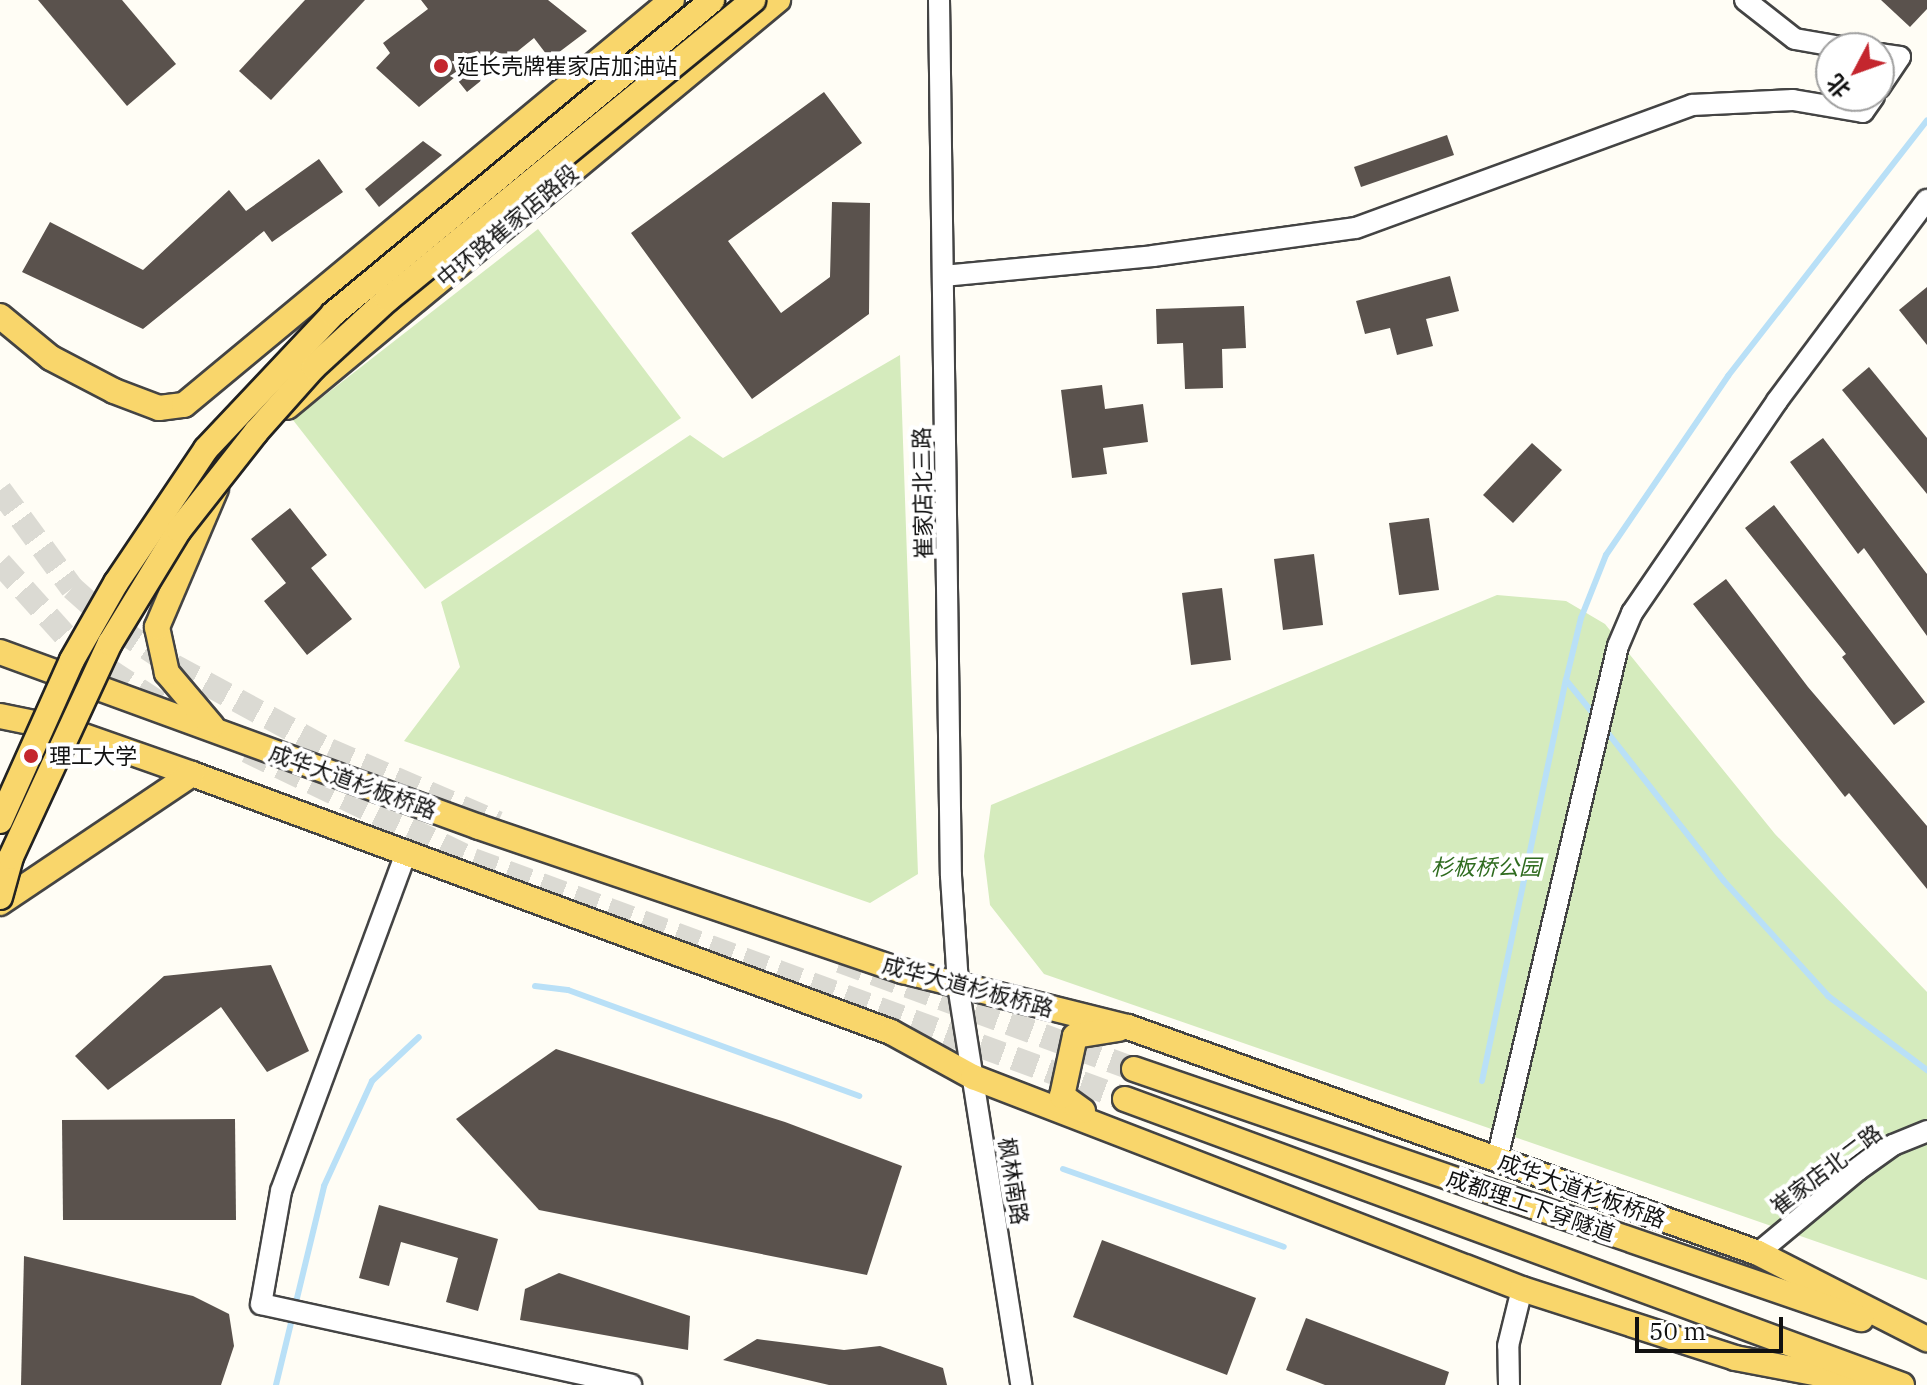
<!DOCTYPE html>
<meta charset="utf-8">
<style>
body{margin:0}
#map{position:relative;width:1927px;height:1385px;overflow:hidden;background:#fffdf5;font-family:"IBM Plex Serif","Noto Sans SC",serif}
div>[style]{position:absolute}
.green>*{inset:0;background:#d5ebbd}
.stream>*{height:6px;margin:-3px;padding:0 3px;transform-origin:3px;border-radius:3px;background:#b9e0f7}
.building>*{inset:0;background:#5a524d}
.major-tunnel>*{height:24px;margin-top:-12px;transform-origin:0;background:repeating-linear-gradient(90deg,#dbdad3 0 24px,transparent 0 36px)}
.roads{filter:drop-shadow(2px 0 #444) drop-shadow(-2px 0 #444) drop-shadow(0 2px #444) drop-shadow(0 -2px #444)}
.minor>*{height:20px;margin:-10px;padding:0 10px;transform-origin:10px;border-radius:10px;background:#fff}
.major>*{height:24px;margin:-12px;padding:0 12px;transform-origin:12px;border-radius:12px;background:#f9d66b}
.bridges{filter:drop-shadow(2px 0 #222) drop-shadow(-2px 0 #222) drop-shadow(0 2px #222) drop-shadow(0 -2px #222)}
.major-bridge>*{height:24px;margin:-12px;padding:0 12px;transform-origin:12px;border-radius:12px;background:#f9d66b}
.dots>*{width:22px;height:22px;translate:-50% -50%;box-sizing:border-box;border:4px solid #fff;border-radius:50%}
span{translate:-50% -50%;white-space:nowrap;text-align:center;line-height:1.15;-webkit-text-stroke:8px #fff;paint-order:stroke}
.poi-label{font-size:22px;color:#111}
.left{translate:0 -50%;text-align:left}
.street-label{font-size:22px;color:#111}
.park-label{font-size:22px;color:#2f6b1f;font-style:italic}
.north{position:absolute;left:1815px;top:32px;width:80px;height:80px;box-sizing:border-box;background:#fff;border:2px solid #a0a0a0;border-radius:50%;rotate:229deg;font-size:22px;font-weight:700;line-height:32px;text-align:center;color:#111}
.north::after{content:'';display:block;margin:auto;width:28px;height:36px;background:#c4262e;clip-path:polygon(50% 0,100% 100%,50% 72%,0 100%)}
.scale{position:absolute;left:1635px;top:1317px;width:148px;height:36px;box-sizing:border-box;border:4px solid #111;border-top:0;padding-left:10px;font-size:24px;line-height:28px;white-space:nowrap;color:#111;-webkit-text-stroke:6px #fff;paint-order:stroke}
</style>
<div id="map">
<div class="green">
<div style="clip-path:polygon(538px 229px,681px 418px,425px 589px,293px 420px)"></div>
<div style="clip-path:polygon(900px 355px,918px 874px,870px 903px,404px 741px,460px 667px,441px 602px,690px 435px,723px 458px)"></div>
<div style="clip-path:polygon(1497px 595px,1566px 601px,1605px 624px,1775px 834px,1927px 992px,1927px 1280px,1044px 974px,990px 905px,984px 856px,991px 805px)"></div>
</div>
<div class="stream">
<div style="left:1566px;top:680px;width:46px;rotate:51.1deg"></div>
<div style="left:1604px;top:728px;width:193px;rotate:51.9deg"></div>
<div style="left:1723px;top:880px;width:156px;rotate:47.8deg"></div>
<div style="left:1828px;top:996px;width:124px;rotate:36.8deg"></div>
<div style="left:535px;top:986px;width:33px;rotate:7deg"></div>
<div style="left:568px;top:990px;width:310px;rotate:20deg"></div>
<div style="left:1482px;top:1081px;width:410px;rotate:-78.2deg"></div>
<div style="left:1566px;top:680px;width:64px;rotate:-76.4deg"></div>
<div style="left:1581px;top:618px;width:68px;rotate:-68.4deg"></div>
<div style="left:1606px;top:555px;width:217px;rotate:-55.7deg"></div>
<div style="left:1728px;top:376px;width:324px;rotate:-52.1deg"></div>
<div style="left:1063px;top:1169px;width:234px;rotate:19.4deg"></div>
<div style="left:276px;top:1385px;width:205px;rotate:-76.4deg"></div>
<div style="left:324px;top:1186px;width:115px;rotate:-65.4deg"></div>
<div style="left:372px;top:1081px;width:64px;rotate:-43.1deg"></div>
</div>
<div class="building">
<div style="clip-path:polygon(38px 0,122px 0,176px 64px,127px 106px)"></div>
<div style="clip-path:polygon(305px 0,365px 0,271px 100px,239px 71px)"></div>
<div style="clip-path:polygon(421px 0,548px 0,587px 31px,550px 59px,534px 38px,467px 92px,455px 77px,419px 107px,376px 68px,390px 53px,383px 43px,428px 9px)"></div>
<div style="clip-path:polygon(1881px 0,1927px 0,1927px 9px,1910px 27px)"></div>
<div style="clip-path:polygon(824px 92px,862px 143px,728px 241px,781px 313px,830px 277px,832px 202px,870px 203px,869px 314px,752px 399px,631px 233px)"></div>
<div style="clip-path:polygon(1447px 135px,1454px 155px,1361px 187px,1354px 167px)"></div>
<div style="clip-path:polygon(423px 141px,442px 155px,379px 207px,365px 189px)"></div>
<div style="clip-path:polygon(319px 159px,343px 192px,272px 242px,264px 231px,143px 329px,22px 272px,50px 222px,143px 270px,229px 190px,246px 211px)"></div>
<div style="clip-path:polygon(1450px 276px,1459px 311px,1426px 319px,1433px 346px,1397px 355px,1390px 328px,1365px 334px,1356px 301px)"></div>
<div style="clip-path:polygon(1927px 287px,1927px 345px,1899px 310px)"></div>
<div style="clip-path:polygon(1244px 306px,1246px 348px,1222px 349px,1223px 388px,1185px 389px,1183px 343px,1157px 344px,1156px 309px)"></div>
<div style="clip-path:polygon(1869px 367px,1927px 438px,1927px 494px,1842px 390px)"></div>
<div style="clip-path:polygon(1102px 385px,1105px 409px,1143px 404px,1148px 442px,1103px 448px,1107px 474px,1072px 478px,1061px 390px)"></div>
<div style="clip-path:polygon(1823px 438px,1927px 574px,1927px 636px,1864px 548px,1858px 554px,1790px 462px)"></div>
<div style="clip-path:polygon(1532px 443px,1562px 470px,1513px 523px,1483px 495px)"></div>
<div style="clip-path:polygon(1774px 505px,1925px 702px,1894px 725px,1842px 657px,1846px 654px,1745px 528px)"></div>
<div style="clip-path:polygon(290px 508px,327px 555px,311px 568px,352px 619px,307px 655px,264px 601px,286px 583px,251px 539px)"></div>
<div style="clip-path:polygon(1429px 518px,1439px 590px,1399px 595px,1389px 523px)"></div>
<div style="clip-path:polygon(1314px 554px,1323px 625px,1283px 630px,1274px 559px)"></div>
<div style="clip-path:polygon(1726px 579px,1808px 687px,1927px 826px,1927px 889px,1849px 793px,1845px 797px,1693px 604px)"></div>
<div style="clip-path:polygon(1222px 588px,1231px 660px,1191px 665px,1182px 593px)"></div>
<div style="clip-path:polygon(271px 965px,309px 1051px,267px 1072px,221px 1007px,108px 1090px,75px 1056px,164px 976px)"></div>
<div style="clip-path:polygon(556px 1049px,785px 1122px,902px 1166px,867px 1275px,539px 1210px,456px 1119px)"></div>
<div style="clip-path:polygon(235px 1119px,236px 1220px,63px 1220px,62px 1120px)"></div>
<div style="clip-path:polygon(379px 1205px,498px 1239px,478px 1311px,446px 1302px,458px 1258px,401px 1242px,389px 1286px,359px 1278px)"></div>
<div style="clip-path:polygon(1102px 1240px,1256px 1298px,1227px 1375px,1073px 1317px)"></div>
<div style="clip-path:polygon(24px 1256px,193px 1296px,229px 1314px,234px 1346px,221px 1385px,21px 1385px)"></div>
<div style="clip-path:polygon(559px 1273px,690px 1316px,688px 1350px,520px 1320px,525px 1289px)"></div>
<div style="clip-path:polygon(1306px 1318px,1449px 1372px,1445px 1385px,1325px 1385px,1286px 1370px)"></div>
<div style="clip-path:polygon(757px 1339px,844px 1350px,880px 1346px,943px 1368px,947px 1385px,829px 1385px,723px 1360px)"></div>
</div>
<div class="major-tunnel">
<div style="left:0;top:490px;width:122px;rotate:53.7deg"></div>
<div style="left:72px;top:588px;width:60px;rotate:41.6deg"></div>
<div style="left:117px;top:628px;width:69px;rotate:33.7deg"></div>
<div style="left:174px;top:666px;width:176px;rotate:28.5deg"></div>
<div style="left:329px;top:750px;width:184px;rotate:23.4deg"></div>
<div style="left:0;top:563px;width:117px;rotate:48.1deg"></div>
<div style="left:78px;top:650px;width:100px;rotate:33.2deg"></div>
<div style="left:247px;top:751px;width:251px;rotate:25.7deg"></div>
<div style="left:473px;top:860px;width:694px;rotate:20.13deg"></div>
<div style="left:840px;top:961px;width:313px;rotate:20.2deg"></div>
</div>
<div class="roads">
<div class="minor">
<div style="left:939px;top:0;width:876px;rotate:89.22deg"></div>
<div style="left:951px;top:876px;width:109px;rotate:86.3deg"></div>
<div style="left:958px;top:985px;width:405px;rotate:81deg"></div>
<div style="left:1745px;top:0;width:63px;rotate:38deg"></div>
<div style="left:1795px;top:39px;width:53px;rotate:9.8deg"></div>
<div style="left:1879px;top:54px;width:21px;rotate:8deg"></div>
<div style="left:1900px;top:57px;width:37px;rotate:124deg"></div>
<div style="left:943px;top:276px;width:211px;rotate:-5.4deg"></div>
<div style="left:1153px;top:256px;width:205px;rotate:-7.9deg"></div>
<div style="left:1356px;top:228px;width:358px;rotate:-20.1deg"></div>
<div style="left:1692px;top:105px;width:101px;rotate:-2.8deg"></div>
<div style="left:1793px;top:100px;width:71px;rotate:9.7deg"></div>
<div style="left:1863px;top:112px;width:19px;rotate:-55deg"></div>
<div style="left:406px;top:853px;width:360px;rotate:110.3deg"></div>
<div style="left:281px;top:1191px;width:115px;rotate:100deg"></div>
<div style="left:261px;top:1304px;width:379px;rotate:12.3deg"></div>
<div style="left:1497px;top:1159px;width:527px;rotate:-76.73deg"></div>
<div style="left:1618px;top:646px;width:36px;rotate:-67deg"></div>
<div style="left:1632px;top:613px;width:257px;rotate:-55.6deg"></div>
<div style="left:1777px;top:401px;width:251px;rotate:-53.3deg"></div>
<div style="left:1758px;top:1253px;width:130px;rotate:-39.7deg"></div>
<div style="left:1858px;top:1170px;width:43px;rotate:-35.5deg"></div>
<div style="left:1893px;top:1145px;width:37px;rotate:-22deg"></div>
<div style="left:1509px;top:1385px;width:39px;rotate:-91deg"></div>
<div style="left:1508px;top:1346px;width:59px;rotate:-76.2deg"></div>
</div>
<div class="major">
<div style="left:0;top:316px;width:66px;rotate:39.5deg"></div>
<div style="left:51px;top:358px;width:71px;rotate:27.6deg"></div>
<div style="left:114px;top:391px;width:48px;rotate:20.7deg"></div>
<div style="left:159px;top:408px;width:25px;rotate:-7deg"></div>
<div style="left:184px;top:405px;width:634px;rotate:-39.69deg"></div>
<div style="left:287px;top:407px;width:638px;rotate:-39.66deg"></div>
<div style="left:0;top:652px;width:510px;rotate:20.07deg"></div>
<div style="left:479px;top:827px;width:448px;rotate:18.8deg"></div>
<div style="left:903px;top:971px;width:232px;rotate:14deg"></div>
<div style="left:1128px;top:1027px;width:669px;rotate:19.73deg"></div>
<div style="left:1758px;top:1253px;width:190px;rotate:27deg"></div>
<div style="left:0;top:716px;width:65px;rotate:11.5deg"></div>
<div style="left:64px;top:729px;width:136px;rotate:19.4deg"></div>
<div style="left:192px;top:774px;width:745px;rotate:20.26deg"></div>
<div style="left:891px;top:1032px;width:94px;rotate:28.8deg"></div>
<div style="left:973px;top:1077px;width:589px;rotate:21.11deg"></div>
<div style="left:1522px;top:1289px;width:224px;rotate:17.9deg"></div>
<div style="left:1735px;top:1358px;width:144px;rotate:10.8deg"></div>
<div style="left:212px;top:726px;width:70px;rotate:-130.3deg"></div>
<div style="left:167px;top:673px;width:47px;rotate:-102.3deg"></div>
<div style="left:157px;top:627px;width:150px;rotate:-66.9deg"></div>
<div style="left:0;top:903px;width:231px;rotate:-33.9deg"></div>
<div style="left:1134px;top:1069px;width:769px;rotate:18.98deg"></div>
<div style="left:1125px;top:1099px;width:828px;rotate:20.21deg"></div>
<div style="left:1083px;top:1111px;width:26px;rotate:-144deg"></div>
<div style="left:1062px;top:1096px;width:61px;rotate:-77.8deg"></div>
<div style="left:1075px;top:1036px;width:44px;rotate:-9.2deg"></div>
</div>
</div>
<div class="bridges">
<div class="major-bridge">
<div style="left:0;top:821px;width:176px;rotate:-65.9deg"></div>
<div style="left:72px;top:660px;width:89px;rotate:-60.3deg"></div>
<div style="left:116px;top:583px;width:161px;rotate:-56.1deg"></div>
<div style="left:206px;top:449px;width:185px;rotate:-46.7deg"></div>
<div style="left:333px;top:314px;width:492px;rotate:-39.6deg"></div>
<div style="left:0;top:897px;width:41px;rotate:-74.6deg"></div>
<div style="left:11px;top:857px;width:236px;rotate:-65.2deg"></div>
<div style="left:110px;top:643px;width:132px;rotate:-58.6deg"></div>
<div style="left:179px;top:530px;width:125px;rotate:-51.8deg"></div>
<div style="left:256px;top:432px;width:87px;rotate:-48.3deg"></div>
<div style="left:314px;top:367px;width:100px;rotate:-42.6deg"></div>
<div style="left:388px;top:299px;width:472px;rotate:-39.3deg"></div>
</div>
</div>
<div class="dots">
<div style="left:441px;top:66px;background:#c4262e"></div>
<div style="left:31px;top:756px;background:#c4262e"></div>
</div>
<div class="poi-label">
<span class="left" style="left:457px;top:66px">延长壳牌崔家店加油站</span>
<span class="left" style="left:49px;top:756px">理工大学</span>
</div>
<div class="street-label">
<span style="left:507px;top:225px;rotate:-40deg">中环路崔家店路段</span>
<span style="left:922px;top:493px;rotate:-91deg">崔家店北三路</span>
<span style="left:353px;top:781px;rotate:20deg">成华大道杉板桥路</span>
<span style="left:968px;top:986px;rotate:15deg">成华大道杉板桥路</span>
<span style="left:1826px;top:1169px;rotate:-37deg">崔家店北二路</span>
<span style="left:1014px;top:1181px;rotate:81deg">枫林南路</span>
<span style="left:1582px;top:1190px;rotate:20deg">成华大道杉板桥路</span>
<span style="left:1531px;top:1205px;rotate:19deg">成都理工下穿隧道</span>
</div>
<div class="park-label">
<span style="left:1486px;top:867px">杉板桥公园</span>
</div>
<div class="north">北</div>
<div class="scale">50 m</div>
</div>
